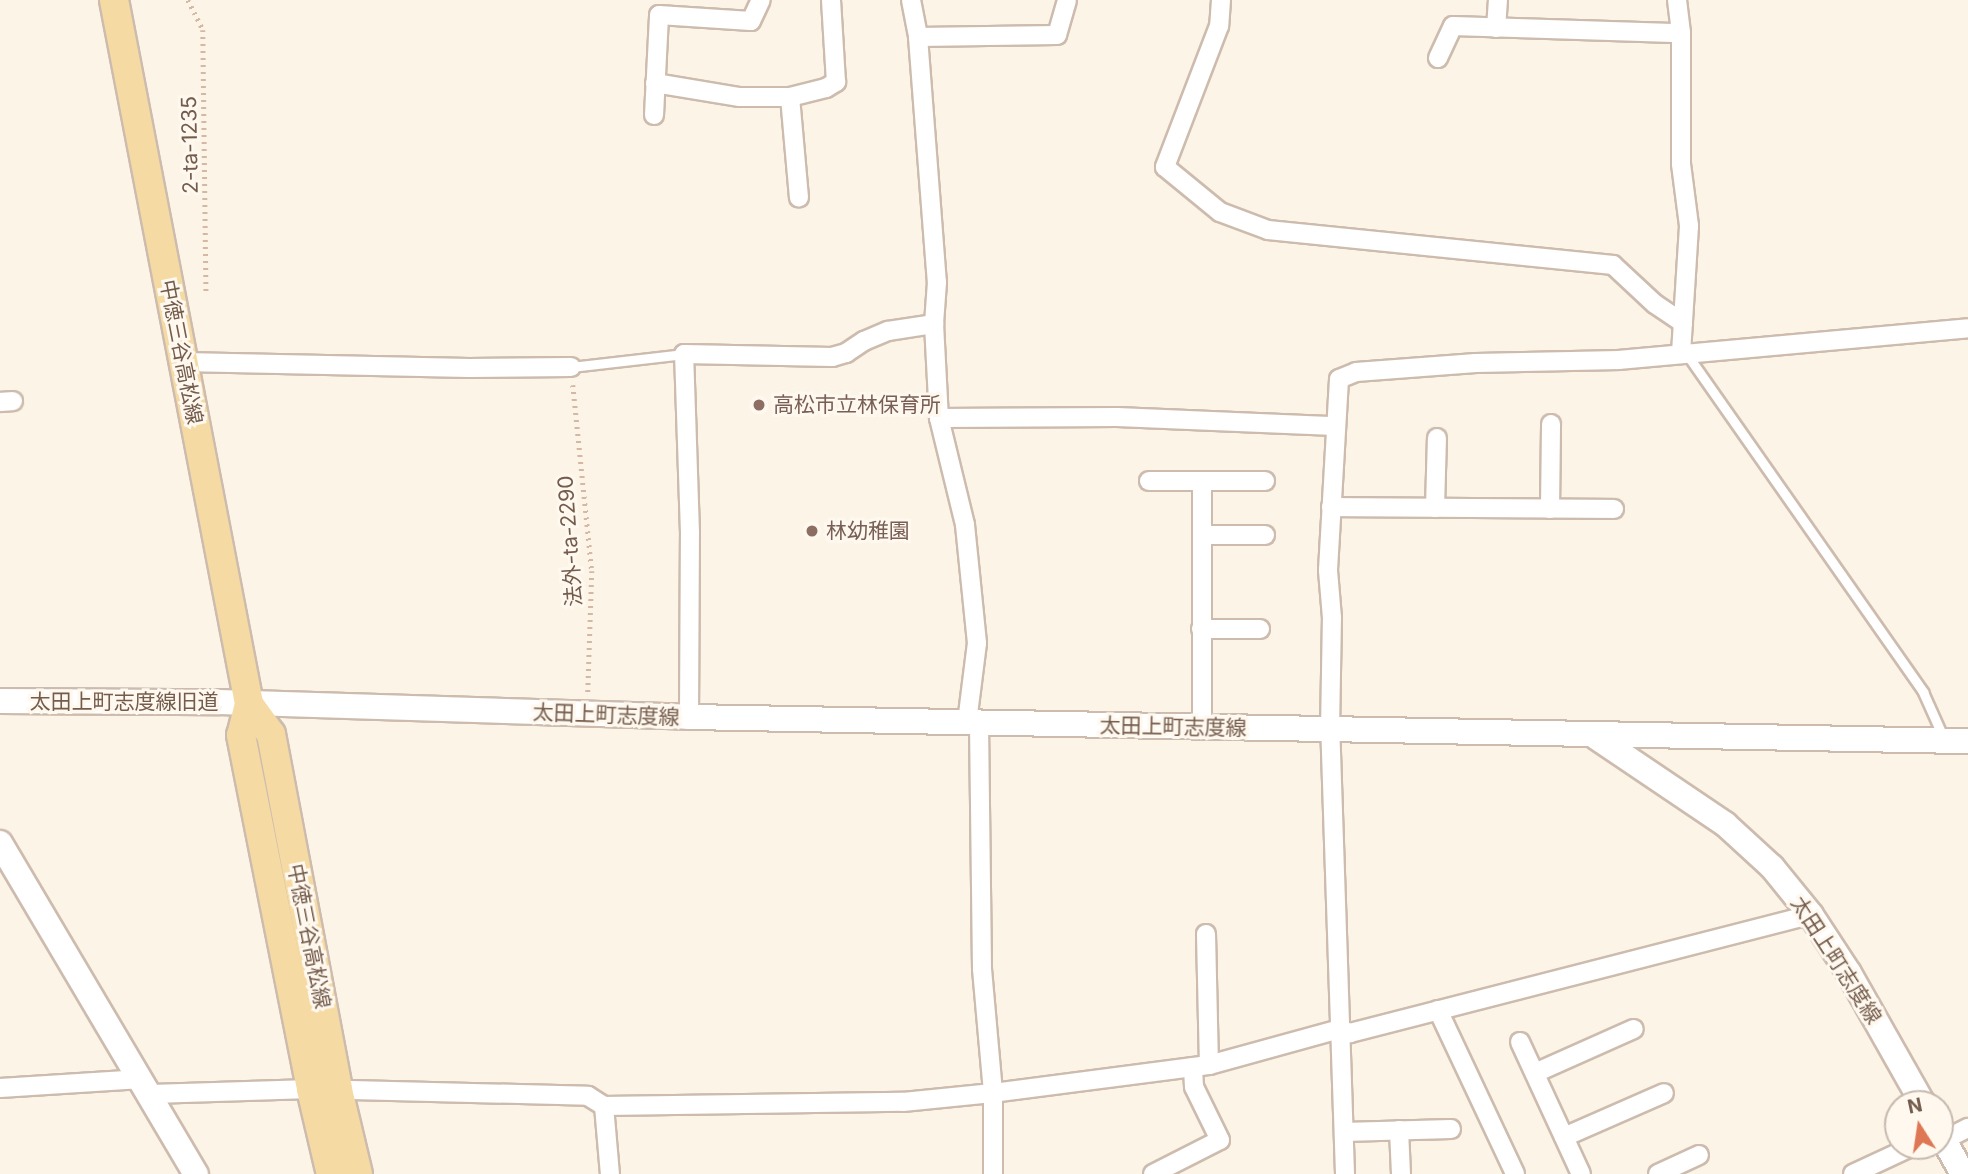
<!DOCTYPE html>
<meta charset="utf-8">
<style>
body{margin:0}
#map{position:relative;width:1968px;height:1174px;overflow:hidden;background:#fbf4e7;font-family:Inter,"Noto Sans JP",sans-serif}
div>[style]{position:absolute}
.path>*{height:4.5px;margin-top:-2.25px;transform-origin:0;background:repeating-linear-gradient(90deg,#d4b8a3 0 2px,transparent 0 7px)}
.roads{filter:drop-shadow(2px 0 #cdbcae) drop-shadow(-2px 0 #cdbcae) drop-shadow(0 2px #cdbcae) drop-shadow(0 -2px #cdbcae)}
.lane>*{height:9px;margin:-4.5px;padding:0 4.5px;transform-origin:4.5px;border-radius:4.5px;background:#fff}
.street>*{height:18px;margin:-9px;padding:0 9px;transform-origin:9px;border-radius:9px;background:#fff}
.secondary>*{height:24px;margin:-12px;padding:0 12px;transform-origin:12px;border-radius:12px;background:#fff}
.primary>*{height:28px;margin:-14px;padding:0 14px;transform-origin:14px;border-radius:14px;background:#f6daa4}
.dots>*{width:19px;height:19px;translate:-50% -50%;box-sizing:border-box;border:4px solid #fef8ee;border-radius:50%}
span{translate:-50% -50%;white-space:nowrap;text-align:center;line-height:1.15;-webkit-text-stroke:6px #fef8ee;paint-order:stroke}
.street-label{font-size:21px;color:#745c4d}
.education-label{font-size:21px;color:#785e54}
.left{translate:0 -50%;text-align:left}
.north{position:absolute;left:1884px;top:1090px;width:70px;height:70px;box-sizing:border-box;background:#fef8ee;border:2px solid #c7baae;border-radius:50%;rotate:348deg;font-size:19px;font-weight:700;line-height:28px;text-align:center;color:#745c4d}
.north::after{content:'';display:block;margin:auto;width:24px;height:32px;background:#de7754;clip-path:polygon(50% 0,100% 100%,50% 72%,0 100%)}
</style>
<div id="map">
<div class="path">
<div style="left:188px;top:0;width:34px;rotate:63deg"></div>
<div style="left:203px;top:30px;width:264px;rotate:89.3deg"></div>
<div style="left:573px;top:385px;width:187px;rotate:84.2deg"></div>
<div style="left:592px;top:571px;width:123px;rotate:91.9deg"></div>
</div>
<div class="roads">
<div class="lane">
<div style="left:1686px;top:353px;width:414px;rotate:55deg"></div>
<div style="left:1923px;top:692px;width:51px;rotate:65.9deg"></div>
<div style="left:571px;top:367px;width:114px;rotate:-6.6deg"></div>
</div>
<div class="street">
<div style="left:911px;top:0;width:38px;rotate:79deg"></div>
<div style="left:918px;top:37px;width:246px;rotate:85.6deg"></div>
<div style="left:937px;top:282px;width:42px;rotate:94.1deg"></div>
<div style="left:934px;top:324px;width:94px;rotate:87deg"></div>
<div style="left:939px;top:418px;width:110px;rotate:76.3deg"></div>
<div style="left:965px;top:525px;width:119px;rotate:84.2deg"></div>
<div style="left:977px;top:643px;width:80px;rotate:97.2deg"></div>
<div style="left:1221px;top:0;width:26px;rotate:94deg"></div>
<div style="left:1219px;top:26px;width:151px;rotate:111deg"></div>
<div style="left:1165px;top:167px;width:71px;rotate:39.3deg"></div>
<div style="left:1220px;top:212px;width:51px;rotate:20.6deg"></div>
<div style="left:1268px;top:230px;width:347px;rotate:5.8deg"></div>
<div style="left:1613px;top:265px;width:57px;rotate:42.9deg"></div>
<div style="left:1655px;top:304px;width:34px;rotate:34deg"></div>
<div style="left:1677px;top:0;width:33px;rotate:83deg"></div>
<div style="left:1681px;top:33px;width:131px;rotate:90deg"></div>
<div style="left:1681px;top:164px;width:63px;rotate:82.6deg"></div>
<div style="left:1689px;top:226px;width:127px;rotate:93.6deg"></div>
<div style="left:1496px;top:28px;width:28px;rotate:-86deg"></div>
<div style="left:918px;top:37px;width:139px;rotate:-0.8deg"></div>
<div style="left:1057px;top:35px;width:36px;rotate:-74deg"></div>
<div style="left:1438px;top:58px;width:35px;rotate:-65deg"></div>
<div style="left:1453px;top:26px;width:228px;rotate:1.8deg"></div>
<div style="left:655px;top:83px;width:86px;rotate:9.4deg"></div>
<div style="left:740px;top:97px;width:50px"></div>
<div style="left:790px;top:97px;width:37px;rotate:-14deg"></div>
<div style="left:826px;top:88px;width:12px;rotate:-31deg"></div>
<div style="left:836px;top:82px;width:82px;rotate:-93.5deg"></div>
<div style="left:790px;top:97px;width:101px;rotate:84.9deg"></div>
<div style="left:654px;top:115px;width:100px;rotate:-87.1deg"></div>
<div style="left:659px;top:15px;width:92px;rotate:3.7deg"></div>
<div style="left:751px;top:21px;width:23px;rotate:-65deg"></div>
<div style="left:183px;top:362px;width:286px;rotate:1.2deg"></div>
<div style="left:469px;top:368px;width:102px;rotate:-0.6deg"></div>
<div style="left:0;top:402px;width:13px;rotate:-4deg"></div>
<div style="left:939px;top:418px;width:178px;rotate:-0.3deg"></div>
<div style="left:1117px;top:417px;width:218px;rotate:2.4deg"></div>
<div style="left:1149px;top:481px;width:53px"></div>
<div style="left:1331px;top:507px;width:283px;rotate:0.4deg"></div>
<div style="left:1435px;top:508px;width:70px;rotate:-88.4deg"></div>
<div style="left:1550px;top:509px;width:85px;rotate:-89.3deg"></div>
<div style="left:1203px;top:535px;width:62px"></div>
<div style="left:1201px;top:629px;width:59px"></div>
<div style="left:689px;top:717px;width:184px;rotate:-89.7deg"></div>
<div style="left:690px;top:533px;width:179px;rotate:-91.9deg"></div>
<div style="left:684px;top:354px;width:148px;rotate:1.2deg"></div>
<div style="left:832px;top:357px;width:15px;rotate:-16deg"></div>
<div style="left:846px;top:353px;width:22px;rotate:-34deg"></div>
<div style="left:864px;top:341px;width:26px;rotate:-23deg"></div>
<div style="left:888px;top:331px;width:47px;rotate:-8.7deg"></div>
<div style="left:979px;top:723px;width:246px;rotate:89.3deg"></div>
<div style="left:982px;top:969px;width:124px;rotate:84.9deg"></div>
<div style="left:993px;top:1093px;width:81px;rotate:90deg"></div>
<div style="left:1202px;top:727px;width:246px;rotate:-90deg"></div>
<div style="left:1202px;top:481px;width:63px"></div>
<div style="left:1206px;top:934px;width:131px;rotate:88.7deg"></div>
<div style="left:1438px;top:1010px;width:181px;rotate:64.8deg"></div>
<div style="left:1520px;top:1042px;width:145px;rotate:65.2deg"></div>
<div style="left:1535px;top:1073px;width:108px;rotate:-24deg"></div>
<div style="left:0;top:1088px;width:142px;rotate:-3.6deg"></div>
<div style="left:151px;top:1094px;width:160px;rotate:-1.8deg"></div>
<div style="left:311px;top:1089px;width:277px;rotate:1.4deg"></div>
<div style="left:588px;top:1096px;width:19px;rotate:32deg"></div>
<div style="left:604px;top:1106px;width:299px;rotate:-0.8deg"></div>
<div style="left:903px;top:1102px;width:90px;rotate:-5.7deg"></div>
<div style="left:993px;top:1093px;width:218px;rotate:-7.4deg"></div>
<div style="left:1209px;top:1065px;width:136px;rotate:-15.4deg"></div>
<div style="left:1340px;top:1029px;width:11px;rotate:22deg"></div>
<div style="left:1350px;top:1033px;width:476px;rotate:-14.4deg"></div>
<div style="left:604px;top:1106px;width:68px;rotate:85deg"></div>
<div style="left:1399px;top:1130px;width:44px;rotate:87.4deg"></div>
<div style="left:1344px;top:1132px;width:107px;rotate:-1.6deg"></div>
<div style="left:1564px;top:1137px;width:109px;rotate:-23.7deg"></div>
<div style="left:1944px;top:1140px;width:27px;rotate:-27deg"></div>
<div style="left:1153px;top:1174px;width:75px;rotate:-26.9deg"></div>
<div style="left:1220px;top:1140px;width:59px;rotate:-116.1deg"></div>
<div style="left:1194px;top:1087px;width:20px;rotate:-93deg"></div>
<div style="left:1345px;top:1174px;width:444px;rotate:-91.9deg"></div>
<div style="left:1330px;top:730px;width:112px;rotate:-89deg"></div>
<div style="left:1332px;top:618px;width:48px;rotate:-94.8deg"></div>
<div style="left:1328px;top:570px;width:191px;rotate:-86.7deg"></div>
<div style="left:1339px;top:379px;width:18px;rotate:-22deg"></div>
<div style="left:1356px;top:372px;width:120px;rotate:-4.3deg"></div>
<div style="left:1476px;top:363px;width:143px;rotate:-1.2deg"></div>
<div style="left:1619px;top:360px;width:350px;rotate:-5.2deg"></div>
<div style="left:1658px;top:1174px;width:45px;rotate:-24.9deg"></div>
<div style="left:1853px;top:1174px;width:66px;rotate:-25deg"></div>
</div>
<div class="secondary">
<div style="left:0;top:701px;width:219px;rotate:0.3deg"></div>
<div style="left:219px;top:702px;width:470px;rotate:1.8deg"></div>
<div style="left:689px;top:717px;width:1279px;rotate:1.08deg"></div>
<div style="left:1596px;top:737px;width:156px;rotate:34deg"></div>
<div style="left:1725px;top:824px;width:64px;rotate:42.5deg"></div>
<div style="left:1772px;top:867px;width:62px;rotate:50.9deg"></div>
<div style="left:1811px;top:915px;width:69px;rotate:56.8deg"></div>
<div style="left:1849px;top:973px;width:150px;rotate:60.5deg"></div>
<div style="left:0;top:843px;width:385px;rotate:59.4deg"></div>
<div style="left:1940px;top:1133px;width:47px;rotate:60.7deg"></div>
</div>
<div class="primary">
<div style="left:114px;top:0;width:717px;rotate:79.14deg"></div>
<div style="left:249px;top:704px;width:32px;rotate:104deg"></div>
<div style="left:241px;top:735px;width:361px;rotate:78.8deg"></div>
<div style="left:311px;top:1089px;width:87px;rotate:76.8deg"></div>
<div style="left:249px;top:704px;width:37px;rotate:54deg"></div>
<div style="left:271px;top:734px;width:362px;rotate:79.3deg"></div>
<div style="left:338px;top:1090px;width:86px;rotate:76.6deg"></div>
</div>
</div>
<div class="dots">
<div style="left:759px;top:405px;background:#8d6e63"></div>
<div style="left:812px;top:531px;background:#8d6e63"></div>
</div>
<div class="street-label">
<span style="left:190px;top:145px;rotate:-91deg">2-ta-1235</span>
<span style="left:181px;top:352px;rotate:79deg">中徳三谷高松線</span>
<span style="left:570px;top:541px;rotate:-94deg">法外-ta-2290</span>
<span style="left:124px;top:702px">太田上町志度線旧道</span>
<span style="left:606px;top:715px;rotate:2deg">太田上町志度線</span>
<span style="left:1173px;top:727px;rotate:1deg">太田上町志度線</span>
<span style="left:309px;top:936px;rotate:79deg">中徳三谷高松線</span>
<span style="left:1836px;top:960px;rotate:57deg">太田上町志度線</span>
</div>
<div class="education-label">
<span class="left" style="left:773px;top:405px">高松市立林保育所</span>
<span class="left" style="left:826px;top:531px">林幼稚園</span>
</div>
<div class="north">N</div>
</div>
